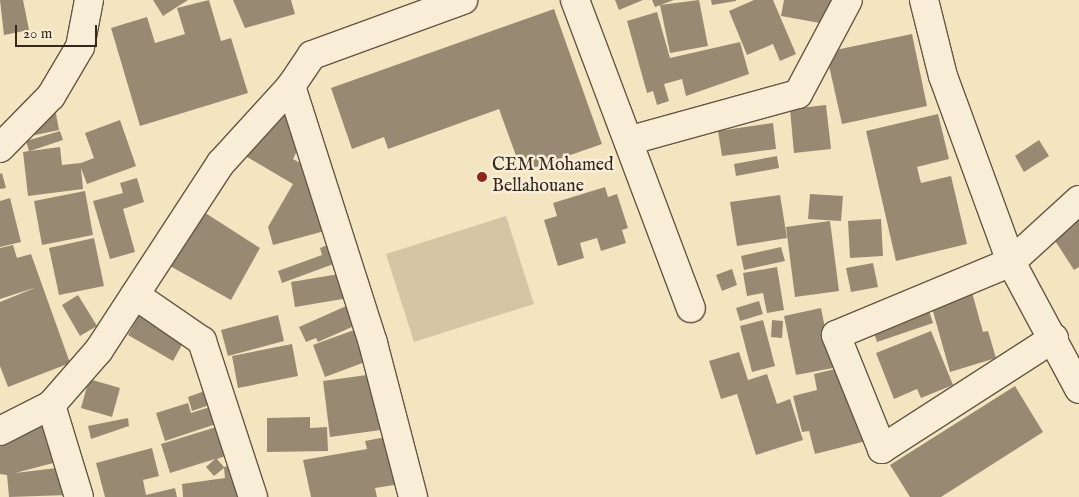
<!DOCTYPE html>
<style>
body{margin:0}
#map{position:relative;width:1079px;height:497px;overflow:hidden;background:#f4e5c1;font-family:"IM FELL English",serif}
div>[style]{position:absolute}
.green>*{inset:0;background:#d4c5a5}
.building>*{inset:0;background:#988a72}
.roads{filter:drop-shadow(1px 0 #655745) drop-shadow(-1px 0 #655745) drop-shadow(0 1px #655745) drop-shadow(0 -1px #655745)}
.minor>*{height:28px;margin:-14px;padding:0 14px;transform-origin:14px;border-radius:14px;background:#f8eed7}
.tertiary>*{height:28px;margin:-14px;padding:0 14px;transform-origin:14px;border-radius:14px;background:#f8eed7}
.dots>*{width:14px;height:14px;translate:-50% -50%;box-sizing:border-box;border:2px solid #f8eed7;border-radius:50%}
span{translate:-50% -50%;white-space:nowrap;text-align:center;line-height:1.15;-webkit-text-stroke:5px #f8eed7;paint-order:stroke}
.poi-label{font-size:18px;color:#35281c}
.left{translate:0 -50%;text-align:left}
.scale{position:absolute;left:15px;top:25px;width:82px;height:22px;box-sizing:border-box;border:2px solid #35281c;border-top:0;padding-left:6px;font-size:15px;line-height:18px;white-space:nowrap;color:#35281c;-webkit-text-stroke:4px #f8eed7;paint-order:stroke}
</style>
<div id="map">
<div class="green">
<div style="clip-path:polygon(506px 216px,534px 304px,414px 342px,386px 254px)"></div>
</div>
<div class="building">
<div style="clip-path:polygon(0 0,23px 0,29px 30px,4px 35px)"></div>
<div style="clip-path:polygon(153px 0,188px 0,163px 16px)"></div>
<div style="clip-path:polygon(209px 0,221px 41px,231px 38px,248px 93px,140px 126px,111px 28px,147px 17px,155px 43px,185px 34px,177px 8px)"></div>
<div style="clip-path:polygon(233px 0,291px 0,295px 14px,245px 28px)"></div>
<div style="clip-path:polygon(615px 0,643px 0,619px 10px)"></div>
<div style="clip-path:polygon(652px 0,674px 0,655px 7px)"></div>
<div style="clip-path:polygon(699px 0,708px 46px,670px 53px,660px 5px)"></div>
<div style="clip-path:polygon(711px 0,736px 0,736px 1px,712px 5px)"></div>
<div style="clip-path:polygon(754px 0,773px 0,796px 54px,780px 61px,773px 44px,747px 55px,729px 11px)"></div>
<div style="clip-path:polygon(784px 0,836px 0,831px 25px,781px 16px)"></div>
<div style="clip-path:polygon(554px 9px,602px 144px,522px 172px,499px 109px,388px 149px,384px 137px,352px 149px,331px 88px)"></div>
<div style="clip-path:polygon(657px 12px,670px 58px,740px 42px,749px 74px,686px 96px,682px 79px,664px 84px,669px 101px,657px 105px,653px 91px,647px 93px,627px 21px)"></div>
<div style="clip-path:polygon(912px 34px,927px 106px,842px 124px,826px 52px)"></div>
<div style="clip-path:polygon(54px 103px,59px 130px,26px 137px)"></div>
<div style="clip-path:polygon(826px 105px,831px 149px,794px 153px,790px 109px)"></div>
<div style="clip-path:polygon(287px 108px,298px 149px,293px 159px,316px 172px,332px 229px,273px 245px,268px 227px,293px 184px,237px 151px)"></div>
<div style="clip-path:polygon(938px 114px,949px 159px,917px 167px,921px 183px,951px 176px,967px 244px,896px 261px,866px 131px)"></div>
<div style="clip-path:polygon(120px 120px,136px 166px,87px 184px,81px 168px,83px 189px,28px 196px,23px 152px,29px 151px,26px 141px,60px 131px,63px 140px,30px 151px,60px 147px,62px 165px,81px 163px,94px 158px,85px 133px)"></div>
<div style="clip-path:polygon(773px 123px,776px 149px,722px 156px,718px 131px)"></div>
<div style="clip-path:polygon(1039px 140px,1049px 156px,1024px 172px,1015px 156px)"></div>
<div style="clip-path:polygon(777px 156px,779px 168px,736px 176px,734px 164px)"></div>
<div style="clip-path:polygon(2px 173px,6px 188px,0 189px,0 174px)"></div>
<div style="clip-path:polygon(137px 178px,144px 202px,123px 209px,135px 252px,110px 259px,93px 201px,123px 193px,120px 183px)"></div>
<div style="clip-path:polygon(605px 187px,608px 197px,617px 194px,628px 228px,622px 230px,626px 243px,601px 251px,597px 238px,580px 243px,584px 258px,558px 266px,544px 220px,557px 216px,553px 203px)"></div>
<div style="clip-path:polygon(85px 191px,93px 235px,42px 245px,34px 201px)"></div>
<div style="clip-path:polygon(810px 194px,843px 196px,841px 221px,808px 219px)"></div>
<div style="clip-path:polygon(780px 195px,787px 238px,737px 246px,730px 202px)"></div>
<div style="clip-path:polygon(10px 198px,21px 242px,0 247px,0 201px)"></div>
<div style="clip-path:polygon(193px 205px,260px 248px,231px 300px,161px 261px)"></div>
<div style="clip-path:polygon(881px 219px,883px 256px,850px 258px,848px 221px)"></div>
<div style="clip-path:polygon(1079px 219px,1079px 267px,1074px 270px,1052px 236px)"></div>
<div style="clip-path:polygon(830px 221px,839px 291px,795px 297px,786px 227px)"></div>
<div style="clip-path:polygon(94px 238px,104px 286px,59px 295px,49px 248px)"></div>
<div style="clip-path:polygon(333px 243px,339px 262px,282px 283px,278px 271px,322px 255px,320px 248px)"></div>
<div style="clip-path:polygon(13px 245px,17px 258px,31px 254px,70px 363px,8px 387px,0 366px,0 302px,37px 287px,0 299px,0 248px)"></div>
<div style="clip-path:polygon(781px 247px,785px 261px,744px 270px,741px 256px)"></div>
<div style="clip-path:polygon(873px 263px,878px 287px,851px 292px,846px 268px)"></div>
<div style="clip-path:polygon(777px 267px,784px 310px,767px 313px,763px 293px,747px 296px,743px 273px)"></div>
<div style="clip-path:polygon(732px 269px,737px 285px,722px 291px,716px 275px)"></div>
<div style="clip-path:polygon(351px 272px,355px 297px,295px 307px,291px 282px)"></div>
<div style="clip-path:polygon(968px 278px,983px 332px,988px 331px,996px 358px,950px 372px,927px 290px)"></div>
<div style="clip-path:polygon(78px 295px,97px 326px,80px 336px,62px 305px)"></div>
<div style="clip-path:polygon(924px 296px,933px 323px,877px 342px,868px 314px)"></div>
<div style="clip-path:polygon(148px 299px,193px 325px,173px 361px,128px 335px)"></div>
<div style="clip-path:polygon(362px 299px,370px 319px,318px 342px,316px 338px,306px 342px,299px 327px)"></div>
<div style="clip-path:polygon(759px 301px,763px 314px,740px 321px,736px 308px)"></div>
<div style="clip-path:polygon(821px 308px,833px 368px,796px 375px,784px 316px)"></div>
<div style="clip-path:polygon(278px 315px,284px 341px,228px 356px,221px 330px)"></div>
<div style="clip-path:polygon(763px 320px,775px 366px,752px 372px,740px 326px)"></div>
<div style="clip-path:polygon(772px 320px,783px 321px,782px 338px,771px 337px)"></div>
<div style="clip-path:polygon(362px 327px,373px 359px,325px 377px,313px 345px)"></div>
<div style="clip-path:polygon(931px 331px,953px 385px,921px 398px,917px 389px,894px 399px,876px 353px)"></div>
<div style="clip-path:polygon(292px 344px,298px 376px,238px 388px,232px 356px)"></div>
<div style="clip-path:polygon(739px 352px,748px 380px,767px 374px,777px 404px,790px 399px,803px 440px,756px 455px,737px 394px,721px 399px,709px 361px)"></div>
<div style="clip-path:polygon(856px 364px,874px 439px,815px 454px,809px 431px,802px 432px,793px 396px,817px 390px,814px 374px)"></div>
<div style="clip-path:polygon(381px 373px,388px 429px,330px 437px,323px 381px)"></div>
<div style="clip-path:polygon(89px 379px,120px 388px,112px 417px,81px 408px)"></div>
<div style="clip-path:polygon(1015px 386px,1043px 432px,941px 497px,910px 497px,890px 465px)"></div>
<div style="clip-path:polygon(213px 388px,218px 402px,192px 411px,188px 397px)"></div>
<div style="clip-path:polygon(188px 403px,191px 413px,216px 405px,222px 422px,165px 441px,156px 413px)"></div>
<div style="clip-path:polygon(54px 417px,65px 460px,15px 473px,65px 467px,68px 495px,9px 497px,7px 475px,0 474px,0 441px)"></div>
<div style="clip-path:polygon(310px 417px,310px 428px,327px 427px,328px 451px,267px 452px,267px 418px)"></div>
<div style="clip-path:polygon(128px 418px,129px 426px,91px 439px,88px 426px)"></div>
<div style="clip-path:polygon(226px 424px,234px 453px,217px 459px,224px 467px,249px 460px,254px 497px,183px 497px,182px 484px,225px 478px,224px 468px,214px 476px,206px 467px,215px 459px,170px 473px,161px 444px)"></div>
<div style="clip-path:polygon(391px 436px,400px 484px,375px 488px,377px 497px,311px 497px,303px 460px,367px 449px,365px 441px)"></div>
<div style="clip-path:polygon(152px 448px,159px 476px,143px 480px,146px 495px,175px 488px,177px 497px,105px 497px,96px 463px)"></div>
</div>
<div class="roads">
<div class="minor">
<div style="left:575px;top:0;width:329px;rotate:69.4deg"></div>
<div style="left:291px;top:86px;width:270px;rotate:72.3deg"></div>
<div style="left:373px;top:343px;width:159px;rotate:75.4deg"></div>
<div style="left:631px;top:140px;width:173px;rotate:-15.4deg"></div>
<div style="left:798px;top:94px;width:106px;rotate:-62deg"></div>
<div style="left:0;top:148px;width:73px;rotate:-45.6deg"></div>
<div style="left:51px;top:96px;width:57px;rotate:-59.4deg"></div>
<div style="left:80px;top:47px;width:48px;rotate:-79.2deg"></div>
<div style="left:135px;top:295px;width:81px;rotate:34.5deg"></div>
<div style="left:202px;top:341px;width:164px;rotate:71.9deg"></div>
<div style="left:1054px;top:338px;width:205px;rotate:147.2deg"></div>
<div style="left:882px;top:449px;width:123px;rotate:-112deg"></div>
<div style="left:836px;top:335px;width:190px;rotate:-22.6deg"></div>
<div style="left:1011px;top:262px;width:92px;rotate:-42.4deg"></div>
<div style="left:51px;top:405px;width:96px;rotate:73.1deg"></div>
<div style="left:0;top:431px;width:57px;rotate:-27deg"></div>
<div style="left:51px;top:405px;width:73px;rotate:-48.9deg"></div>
<div style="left:99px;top:350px;width:223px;rotate:-56.9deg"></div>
<div style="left:221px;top:163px;width:104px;rotate:-47.7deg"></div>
<div style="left:291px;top:86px;width:37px;rotate:-56deg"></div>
<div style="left:312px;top:55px;width:161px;rotate:-20deg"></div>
</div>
<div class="tertiary">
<div style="left:924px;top:0;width:78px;rotate:76deg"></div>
<div style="left:943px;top:76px;width:198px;rotate:69.9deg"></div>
<div style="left:1011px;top:262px;width:144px;rotate:61.8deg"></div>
</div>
</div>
<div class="dots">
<div style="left:482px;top:177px;background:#8f2418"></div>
</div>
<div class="poi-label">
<span class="left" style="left:492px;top:177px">CEM Mohamed<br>Bellahouane</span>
</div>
<div class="scale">20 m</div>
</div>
